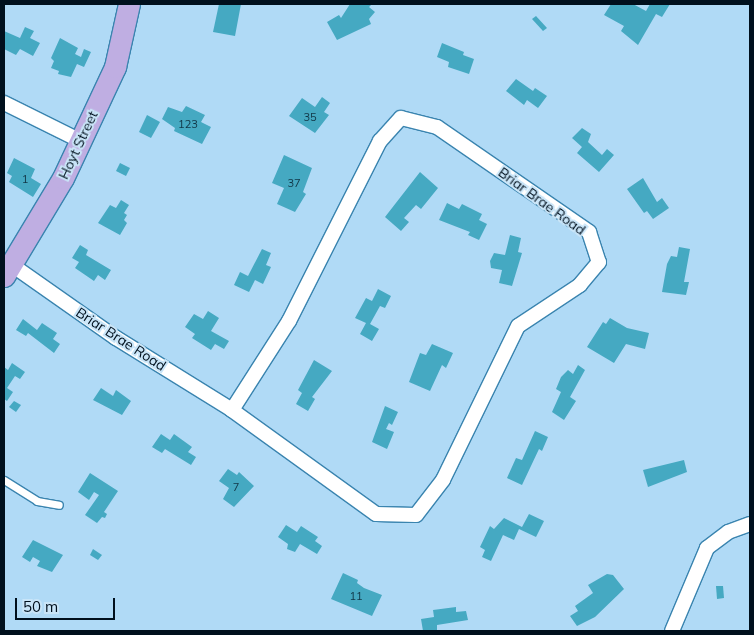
<!DOCTYPE html>
<style>
body{margin:0}
#map{position:relative;width:754px;height:635px;overflow:hidden;background:#b0daf6;font-family:Mulish,sans-serif}
div>[style]{position:absolute}
.building>*{inset:0;background:#45a9c2}
.roads{filter:drop-shadow(1px 0 #3a84af) drop-shadow(-1px 0 #3a84af) drop-shadow(0 1px #3a84af) drop-shadow(0 -1px #3a84af)}
.service>*{height:7px;margin:-3.5px;padding:0 3.5px;transform-origin:3.5px;border-radius:3.5px;background:#fff}
.minor>*{height:14px;margin:-7px;padding:0 7px;transform-origin:7px;border-radius:7px;background:#fff}
.primary>*{height:21px;margin:-10.5px;padding:0 10.5px;transform-origin:10.5px;border-radius:10.5px;background:#bfaee2}
span{translate:-50% -50%;white-space:nowrap;text-align:center;line-height:1.15;-webkit-text-stroke:4px #c9e5f8;paint-order:stroke}
.number-label{font-size:11px;color:#113646}
.number-label span{-webkit-text-stroke-width:0}
.street-label{font-size:14px;color:#00101d}
.frame{position:absolute;inset:0;border:5px solid #00101d;pointer-events:none}
.scale{position:absolute;left:15px;top:598px;width:100px;height:22px;box-sizing:border-box;border:2px solid #00101d;border-top:0;padding-left:6px;font-size:15px;line-height:18px;white-space:nowrap;color:#00101d;-webkit-text-stroke:4px #c9e5f8;paint-order:stroke}
</style>
<div id="map">
<div class="building">
<div style="clip-path:polygon(219px 4px,241px 4px,235px 36px,213px 32px)"></div>
<div style="clip-path:polygon(350px 4px,372px 4px,369px 7px,375px 12px,369px 19px,371px 24px,337px 40px,327px 22px,339px 15px,341px 18px)"></div>
<div style="clip-path:polygon(611px 4px,633px 4px,646px 11px,650px 4px,670px 4px,662px 17px,656px 14px,638px 45px,621px 31px,624px 26px,604px 15px)"></div>
<div style="clip-path:polygon(536px 16px,547px 28px,543px 31px,532px 19px)"></div>
<div style="clip-path:polygon(25px 27px,34px 31px,30px 38px,40px 43px,33px 56px,20px 49px,16px 55px,4px 49px,4px 31px,20px 38px)"></div>
<div style="clip-path:polygon(60px 38px,78px 48px,75px 54px,81px 57px,84px 49px,91px 52px,84px 67px,77px 64px,71px 77px,58px 74px,59px 71px,51px 68px,54px 61px,51px 58px)"></div>
<div style="clip-path:polygon(442px 43px,464px 52px,463px 55px,474px 59px,469px 74px,448px 67px,449px 62px,437px 57px)"></div>
<div style="clip-path:polygon(516px 79px,533px 91px,535px 88px,547px 96px,538px 108px,527px 100px,524px 105px,506px 91px)"></div>
<div style="clip-path:polygon(322px 97px,330px 103px,324px 112px,329px 115px,315px 133px,289px 116px,302px 98px,315px 107px)"></div>
<div style="clip-path:polygon(186px 106px,205px 115px,201px 122px,211px 127px,202px 144px,174px 131px,175px 128px,162px 119px,168px 107px,182px 112px)"></div>
<div style="clip-path:polygon(147px 115px,160px 122px,151px 138px,139px 132px)"></div>
<div style="clip-path:polygon(582px 128px,591px 134px,588px 142px,602px 155px,607px 149px,614px 155px,599px 172px,577px 153px,582px 147px,572px 138px)"></div>
<div style="clip-path:polygon(284px 155px,312px 168px,303px 192px,306px 194px,295px 212px,277px 204px,284px 188px,272px 183px)"></div>
<div style="clip-path:polygon(14px 158px,35px 169px,31px 178px,41px 184px,33px 197px,9px 182px,12px 176px,7px 173px)"></div>
<div style="clip-path:polygon(120px 163px,130px 168px,126px 176px,116px 171px)"></div>
<div style="clip-path:polygon(420px 172px,438px 188px,421px 209px,416px 205px,404px 218px,409px 222px,401px 231px,385px 217px)"></div>
<div style="clip-path:polygon(643px 178px,657px 202px,662px 198px,669px 208px,653px 219px,647px 211px,644px 213px,627px 189px)"></div>
<div style="clip-path:polygon(121px 200px,129px 205px,124px 213px,127px 215px,124px 220px,127px 223px,120px 235px,98px 223px,110px 205px,116px 208px)"></div>
<div style="clip-path:polygon(447px 203px,459px 209px,462px 204px,482px 214px,479px 220px,487px 224px,479px 240px,468px 235px,470px 232px,439px 220px)"></div>
<div style="clip-path:polygon(510px 235px,521px 238px,518px 252px,522px 253px,512px 286px,499px 283px,502px 270px,491px 268px,490px 261px,494px 253px,505px 255px)"></div>
<div style="clip-path:polygon(80px 245px,88px 250px,86px 255px,111px 270px,105px 280px,98px 275px,94px 281px,75px 268px,79px 262px,72px 258px)"></div>
<div style="clip-path:polygon(679px 247px,690px 249px,684px 282px,689px 282px,686px 295px,662px 292px,667px 264px,671px 256px,677px 257px)"></div>
<div style="clip-path:polygon(262px 249px,271px 253px,266px 265px,271px 267px,263px 284px,255px 280px,249px 292px,234px 285px,240px 272px,248px 276px)"></div>
<div style="clip-path:polygon(378px 289px,391px 296px,385px 308px,380px 306px,370px 324px,379px 329px,372px 341px,360px 334px,366px 323px,355px 318px,366px 298px,372px 301px)"></div>
<div style="clip-path:polygon(208px 311px,219px 318px,211px 331px,229px 341px,224px 349px,215px 344px,211px 350px,192px 338px,195px 334px,185px 327px,194px 314px,203px 319px)"></div>
<div style="clip-path:polygon(610px 318px,627px 328px,649px 333px,645px 349px,626px 344px,614px 363px,587px 347px,603px 322px,606px 324px)"></div>
<div style="clip-path:polygon(23px 319px,37px 330px,42px 323px,57px 333px,53px 339px,60px 344px,54px 353px,28px 333px,26px 336px,16px 330px)"></div>
<div style="clip-path:polygon(432px 344px,453px 353px,446px 368px,442px 365px,430px 391px,409px 382px,420px 353px,426px 355px)"></div>
<div style="clip-path:polygon(314px 360px,332px 371px,312px 397px,315px 399px,308px 411px,296px 404px,302px 393px,298px 390px)"></div>
<div style="clip-path:polygon(12px 363px,25px 372px,20px 379px,15px 376px,7px 388px,13px 392px,7px 401px,4px 399px,4px 367px,8px 370px)"></div>
<div style="clip-path:polygon(578px 365px,585px 370px,570px 397px,576px 401px,564px 420px,552px 412px,561px 392px,556px 389px,561px 377px,568px 370px,573px 374px)"></div>
<div style="clip-path:polygon(101px 388px,113px 396px,116px 390px,131px 401px,122px 415px,93px 400px)"></div>
<div style="clip-path:polygon(14px 401px,21px 405px,16px 412px,9px 407px)"></div>
<div style="clip-path:polygon(385px 406px,398px 412px,392px 425px,389px 423px,386px 429px,394px 432px,387px 449px,372px 442px)"></div>
<div style="clip-path:polygon(535px 431px,548px 437px,542px 451px,539px 449px,522px 485px,507px 478px,516px 458px,522px 460px)"></div>
<div style="clip-path:polygon(161px 434px,170px 440px,174px 434px,192px 447px,188px 452px,196px 457px,191px 465px,165px 449px,162px 453px,152px 447px)"></div>
<div style="clip-path:polygon(684px 460px,687px 472px,648px 487px,643px 470px)"></div>
<div style="clip-path:polygon(228px 469px,237px 475px,239px 472px,254px 486px,234px 507px,223px 499px,229px 488px,219px 481px)"></div>
<div style="clip-path:polygon(90px 473px,118px 491px,104px 512px,107px 514px,105px 518px,102px 517px,97px 523px,85px 515px,99px 495px,94px 492px,89px 500px,78px 492px)"></div>
<div style="clip-path:polygon(529px 514px,544px 521px,536px 537px,519px 529px,514px 540px,503px 535px,491px 561px,482px 557px,485px 550px,480px 547px,490px 526px,494px 529px,504px 518px,522px 527px)"></div>
<div style="clip-path:polygon(286px 525px,297px 532px,301px 526px,318px 537px,315px 541px,322px 546px,317px 554px,300px 544px,295px 552px,287px 549px,288px 544px,278px 537px)"></div>
<div style="clip-path:polygon(33px 540px,63px 555px,52px 572px,37px 566px,40px 561px,33px 557px,30px 562px,22px 557px)"></div>
<div style="clip-path:polygon(93px 549px,102px 555px,98px 560px,90px 555px)"></div>
<div style="clip-path:polygon(343px 573px,358px 580px,357px 583px,364px 588px,382px 595px,372px 616px,331px 599px)"></div>
<div style="clip-path:polygon(607px 574px,613px 575px,624px 589px,595px 617px,577px 626px,570px 616px,578px 611px,575px 606px,593px 593px,588px 585px)"></div>
<div style="clip-path:polygon(716px 586px,723px 586px,724px 598px,717px 599px)"></div>
<div style="clip-path:polygon(456px 607px,456px 612px,466px 611px,468px 620px,437px 625px,437px 631px,423px 631px,421px 619px,434px 617px,433px 610px)"></div>
</div>
<div class="roads">
<div class="service">
<div style="left:4px;top:480px;width:39px;rotate:32deg"></div>
<div style="left:37px;top:501px;width:22px;rotate:10deg"></div>
</div>
<div class="minor">
<div style="left:4px;top:103px;width:86px;rotate:26.3deg"></div>
<div style="left:401px;top:118px;width:37px;rotate:14deg"></div>
<div style="left:437px;top:127px;width:185px;rotate:34.6deg"></div>
<div style="left:589px;top:232px;width:32px;rotate:72deg"></div>
<div style="left:599px;top:262px;width:30px;rotate:130deg"></div>
<div style="left:580px;top:285px;width:74px;rotate:146.5deg"></div>
<div style="left:518px;top:326px;width:171px;rotate:116deg"></div>
<div style="left:443px;top:480px;width:44px;rotate:127.6deg"></div>
<div style="left:416px;top:515px;width:40px;rotate:-178.6deg"></div>
<div style="left:376px;top:514px;width:178px;rotate:-144.2deg"></div>
<div style="left:232px;top:410px;width:106px;rotate:-57.4deg"></div>
<div style="left:289px;top:321px;width:202px;rotate:-63.2deg"></div>
<div style="left:380px;top:141px;width:31px;rotate:-48deg"></div>
<div style="left:12px;top:265px;width:127px;rotate:35.1deg"></div>
<div style="left:116px;top:338px;width:137px;rotate:31.8deg"></div>
<div style="left:672px;top:631px;width:90px;rotate:-67.1deg"></div>
<div style="left:707px;top:548px;width:26px;rotate:-37deg"></div>
<div style="left:728px;top:532px;width:23px;rotate:-20deg"></div>
</div>
<div class="primary">
<div style="left:4px;top:276px;width:114px;rotate:-59deg"></div>
<div style="left:63px;top:178px;width:123px;rotate:-64.9deg"></div>
<div style="left:115px;top:67px;width:65px;rotate:-77.5deg"></div>
</div>
</div>
<div class="number-label">
<span style="left:310px;top:117px">35</span>
<span style="left:188px;top:124px">123</span>
<span style="left:25px;top:179px">1</span>
<span style="left:294px;top:183px">37</span>
<span style="left:236px;top:487px">7</span>
<span style="left:356px;top:596px">11</span>
</div>
<div class="street-label">
<span style="left:78px;top:145px;rotate:-65deg">Hoyt Street</span>
<span style="left:542px;top:201px;rotate:36deg">Briar Brae Road</span>
<span style="left:121px;top:339px;rotate:33deg">Briar Brae Road</span>
</div>
<div class="frame"></div>
<div class="scale">50 m</div>
</div>
